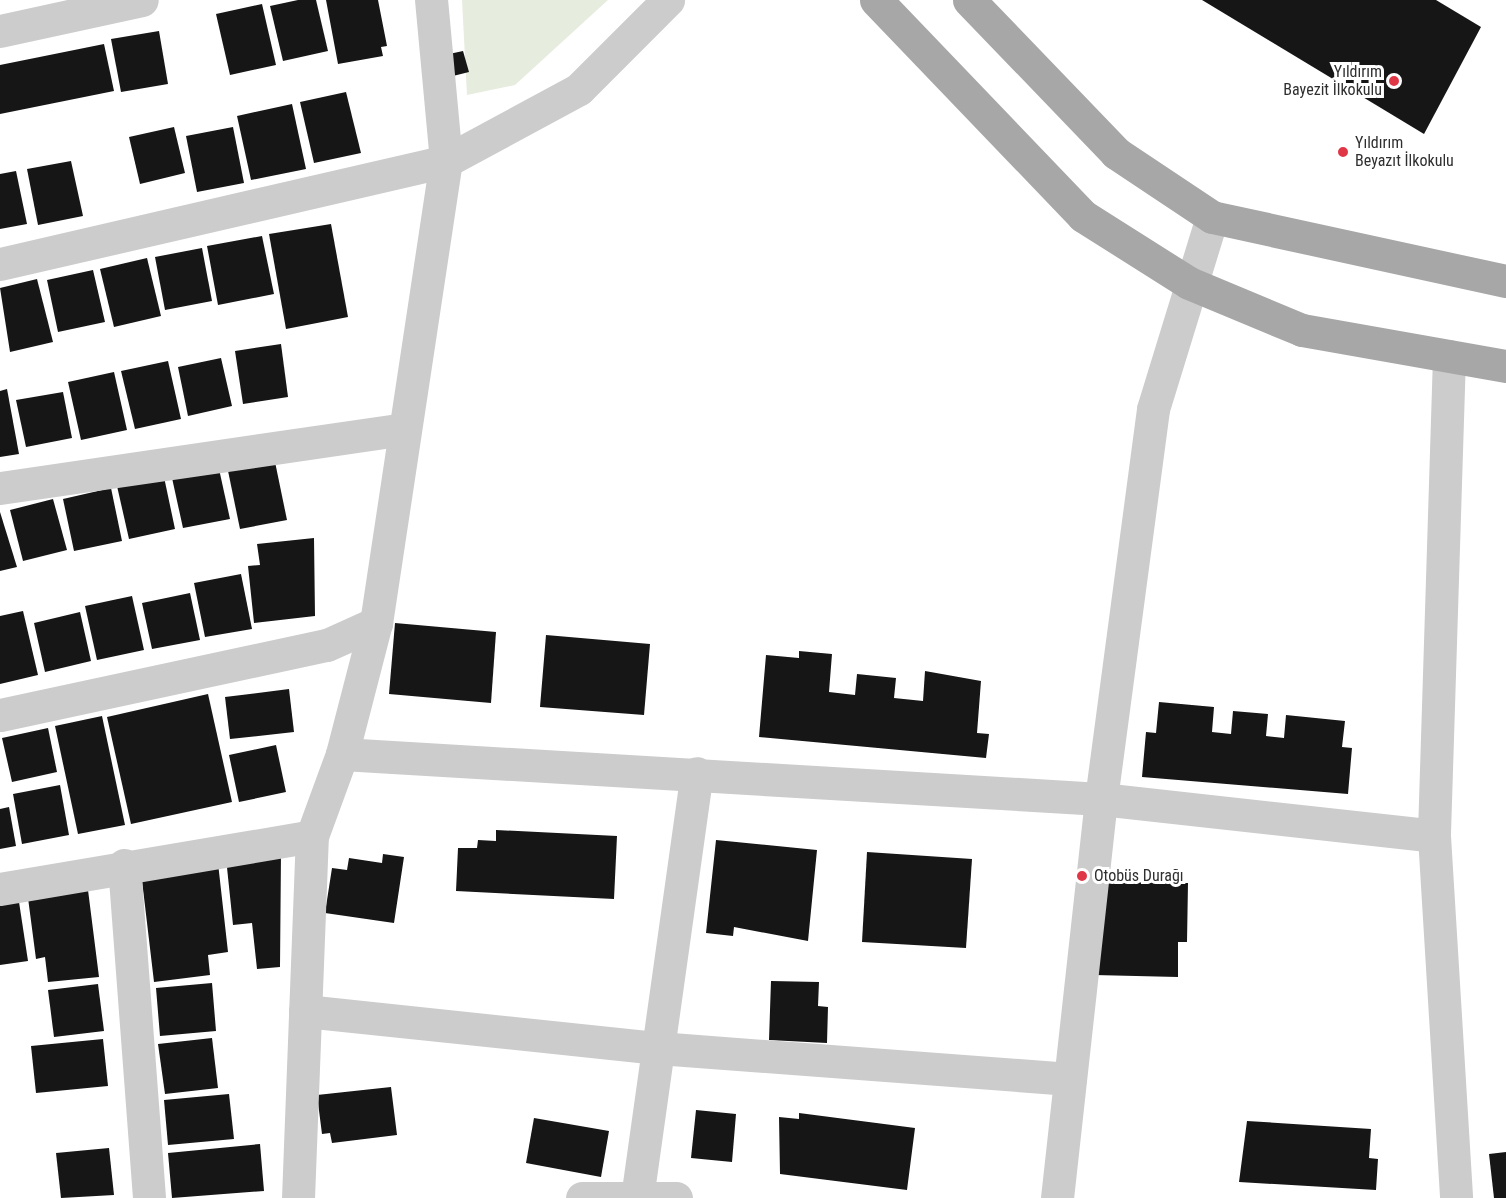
<!DOCTYPE html>
<meta charset="utf-8">
<style>
body{margin:0}
#map{position:relative;width:1506px;height:1198px;overflow:hidden;background:#fff;font-family:"Roboto Condensed",sans-serif}
div>[style]{position:absolute}
.green>*{inset:0;background:#e6ecde}
.building>*{inset:0;background:#161616}
.minor>*{height:33px;margin:-16.5px;padding:0 16.5px;transform-origin:16.5px;border-radius:16.5px;background:#ccc}
.major>*{height:33px;margin:-16.5px;padding:0 16.5px;transform-origin:16.5px;border-radius:16.5px;background:#a7a7a7}
.dots>*{width:16px;height:16px;translate:-50% -50%;box-sizing:border-box;border:3px solid #fff;border-radius:50%}
span{translate:-50% -50%;white-space:nowrap;text-align:center;line-height:1.15;-webkit-text-stroke:6px #fff;paint-order:stroke}
.poi-label{font-size:16px;color:#2f2f2f}
.right{translate:-100% -50%;text-align:right}
.left{translate:0 -50%;text-align:left}
</style>
<div id="map">
<div class="green">
<div style="clip-path:polygon(462px 0,608px 0,515px 85px,467px 95px)"></div>
</div>
<div class="building">
<div style="clip-path:polygon(298px 0,316px 0,328px 51px,283px 61px,270px 6px)"></div>
<div style="clip-path:polygon(326px 0,378px 0,387px 46px,381px 47px,383px 56px,338px 64px)"></div>
<div style="clip-path:polygon(1202px 0,1436px 0,1481px 27px,1424px 134px)"></div>
<div style="clip-path:polygon(262px 4px,276px 65px,230px 75px,216px 14px)"></div>
<div style="clip-path:polygon(159px 31px,168px 84px,121px 92px,111px 39px)"></div>
<div style="clip-path:polygon(104px 44px,114px 91px,0 114px,0 65px)"></div>
<div style="clip-path:polygon(463px 51px,469px 72px,445px 78px,440px 56px)"></div>
<div style="clip-path:polygon(346px 92px,361px 153px,314px 163px,300px 102px)"></div>
<div style="clip-path:polygon(292px 104px,306px 169px,251px 180px,237px 116px)"></div>
<div style="clip-path:polygon(174px 127px,185px 173px,140px 184px,129px 137px)"></div>
<div style="clip-path:polygon(233px 127px,244px 183px,197px 192px,186px 136px)"></div>
<div style="clip-path:polygon(71px 161px,83px 216px,38px 225px,27px 169px)"></div>
<div style="clip-path:polygon(16px 171px,27px 224px,0 229px,0 174px)"></div>
<div style="clip-path:polygon(331px 224px,348px 317px,286px 329px,269px 234px)"></div>
<div style="clip-path:polygon(262px 236px,274px 294px,218px 305px,207px 246px)"></div>
<div style="clip-path:polygon(202px 248px,212px 301px,165px 310px,155px 257px)"></div>
<div style="clip-path:polygon(147px 258px,161px 316px,114px 327px,100px 269px)"></div>
<div style="clip-path:polygon(93px 270px,105px 322px,58px 332px,47px 280px)"></div>
<div style="clip-path:polygon(37px 279px,53px 342px,10px 352px,0 288px)"></div>
<div style="clip-path:polygon(281px 344px,288px 397px,243px 404px,235px 351px)"></div>
<div style="clip-path:polygon(221px 358px,232px 406px,188px 416px,178px 367px)"></div>
<div style="clip-path:polygon(168px 361px,181px 419px,135px 429px,121px 371px)"></div>
<div style="clip-path:polygon(114px 372px,127px 430px,81px 440px,68px 382px)"></div>
<div style="clip-path:polygon(7px 389px,19px 454px,0 457px,0 391px)"></div>
<div style="clip-path:polygon(63px 392px,72px 438px,26px 447px,16px 400px)"></div>
<div style="clip-path:polygon(274px 457px,287px 520px,240px 529px,227px 466px)"></div>
<div style="clip-path:polygon(219px 469px,230px 519px,183px 528px,172px 478px)"></div>
<div style="clip-path:polygon(164px 477px,175px 529px,129px 539px,117px 486px)"></div>
<div style="clip-path:polygon(111px 488px,122px 541px,74px 551px,63px 499px)"></div>
<div style="clip-path:polygon(53px 499px,67px 550px,23px 561px,10px 510px)"></div>
<div style="clip-path:polygon(0 512px,17px 567px,0 571px)"></div>
<div style="clip-path:polygon(314px 538px,315px 616px,254px 623px,248px 566px,260px 565px,257px 544px)"></div>
<div style="clip-path:polygon(241px 574px,252px 629px,205px 637px,194px 583px)"></div>
<div style="clip-path:polygon(190px 593px,200px 640px,152px 649px,142px 603px)"></div>
<div style="clip-path:polygon(132px 596px,144px 650px,97px 660px,85px 606px)"></div>
<div style="clip-path:polygon(23px 611px,38px 675px,0 684px,0 616px)"></div>
<div style="clip-path:polygon(80px 612px,91px 661px,45px 672px,34px 623px)"></div>
<div style="clip-path:polygon(395px 623px,496px 632px,491px 703px,389px 694px)"></div>
<div style="clip-path:polygon(546px 635px,650px 644px,644px 715px,540px 707px)"></div>
<div style="clip-path:polygon(799px 651px,832px 654px,829px 692px,855px 695px,857px 674px,896px 678px,894px 698px,923px 701px,925px 671px,981px 681px,977px 733px,989px 734px,986px 758px,759px 737px,766px 655px,799px 658px)"></div>
<div style="clip-path:polygon(289px 689px,294px 732px,230px 739px,225px 697px)"></div>
<div style="clip-path:polygon(208px 694px,232px 802px,131px 824px,107px 717px)"></div>
<div style="clip-path:polygon(1159px 702px,1214px 707px,1212px 732px,1231px 734px,1233px 711px,1268px 714px,1266px 736px,1284px 738px,1286px 715px,1345px 721px,1342px 747px,1352px 748px,1348px 794px,1142px 777px,1146px 732px,1156px 733px)"></div>
<div style="clip-path:polygon(102px 716px,125px 825px,78px 834px,55px 726px)"></div>
<div style="clip-path:polygon(48px 728px,57px 772px,12px 782px,2px 738px)"></div>
<div style="clip-path:polygon(276px 745px,286px 792px,239px 802px,229px 755px)"></div>
<div style="clip-path:polygon(60px 785px,69px 835px,22px 844px,13px 794px)"></div>
<div style="clip-path:polygon(9px 807px,16px 846px,0 849px,0 809px)"></div>
<div style="clip-path:polygon(496px 830px,617px 836px,614px 899px,456px 891px,458px 848px,477px 848px,478px 840px,496px 841px)"></div>
<div style="clip-path:polygon(716px 840px,817px 850px,808px 941px,734px 927px,733px 936px,706px 933px)"></div>
<div style="clip-path:polygon(867px 852px,972px 859px,966px 948px,862px 942px)"></div>
<div style="clip-path:polygon(281px 853px,280px 967px,257px 969px,252px 923px,233px 925px,226px 858px)"></div>
<div style="clip-path:polygon(383px 854px,404px 857px,394px 923px,325px 913px,332px 868px,347px 870px,349px 858px,382px 863px)"></div>
<div style="clip-path:polygon(218px 863px,228px 952px,208px 955px,210px 975px,154px 982px,141px 872px)"></div>
<div style="clip-path:polygon(1103px 882px,1188px 883px,1187px 942px,1178px 942px,1178px 977px,1094px 975px)"></div>
<div style="clip-path:polygon(88px 890px,99px 977px,48px 982px,45px 957px,36px 959px,28px 898px)"></div>
<div style="clip-path:polygon(19px 902px,28px 961px,0 965px,0 905px)"></div>
<div style="clip-path:polygon(771px 981px,819px 982px,818px 1006px,828px 1007px,827px 1043px,769px 1040px)"></div>
<div style="clip-path:polygon(212px 983px,216px 1031px,160px 1036px,156px 988px)"></div>
<div style="clip-path:polygon(98px 984px,104px 1031px,54px 1037px,48px 990px)"></div>
<div style="clip-path:polygon(212px 1038px,218px 1088px,165px 1094px,158px 1044px)"></div>
<div style="clip-path:polygon(103px 1039px,108px 1086px,36px 1093px,31px 1046px)"></div>
<div style="clip-path:polygon(391px 1087px,397px 1135px,332px 1143px,330px 1133px,322px 1134px,317px 1095px)"></div>
<div style="clip-path:polygon(229px 1094px,234px 1139px,168px 1145px,164px 1100px)"></div>
<div style="clip-path:polygon(696px 1110px,736px 1114px,732px 1162px,691px 1158px)"></div>
<div style="clip-path:polygon(799px 1113px,915px 1128px,907px 1190px,780px 1174px,779px 1117px,799px 1119px)"></div>
<div style="clip-path:polygon(534px 1118px,609px 1131px,601px 1177px,526px 1163px)"></div>
<div style="clip-path:polygon(1247px 1121px,1371px 1129px,1369px 1158px,1378px 1159px,1376px 1190px,1239px 1182px)"></div>
<div style="clip-path:polygon(260px 1144px,264px 1191px,172px 1198px,168px 1153px)"></div>
<div style="clip-path:polygon(109px 1148px,114px 1195px,61px 1198px,56px 1153px)"></div>
<div style="clip-path:polygon(1506px 1152px,1506px 1198px,1494px 1198px,1489px 1154px)"></div>
</div>
<div class="minor">
<div style="left:0;top:31px;width:145px;rotate:-12.3deg"></div>
<div style="left:0;top:264px;width:458px;rotate:-13deg"></div>
<div style="left:446px;top:161px;width:151px;rotate:-28.4deg"></div>
<div style="left:579px;top:89px;width:126px;rotate:-45deg"></div>
<div style="left:1449px;top:356px;width:480px;rotate:91.8deg"></div>
<div style="left:1434px;top:836px;width:363px;rotate:86.5deg"></div>
<div style="left:0;top:488px;width:409px;rotate:-8.3deg"></div>
<div style="left:0;top:715px;width:334px;rotate:-12.1deg"></div>
<div style="left:327px;top:645px;width:54px;rotate:-24.2deg"></div>
<div style="left:342px;top:754px;width:760px;rotate:3.39deg"></div>
<div style="left:1101px;top:799px;width:335px;rotate:6.3deg"></div>
<div style="left:124px;top:865px;width:334px;rotate:85.7deg"></div>
<div style="left:0;top:889px;width:316px;rotate:-9.6deg"></div>
<div style="left:305px;top:1011px;width:355px;rotate:6deg"></div>
<div style="left:658px;top:1048px;width:413px;rotate:4.3deg"></div>
<div style="left:298px;top:1198px;width:362px;rotate:-87.8deg"></div>
<div style="left:312px;top:836px;width:87px;rotate:-69.9deg"></div>
<div style="left:342px;top:754px;width:135px;rotate:-75.5deg"></div>
<div style="left:376px;top:623px;width:467px;rotate:-81.4deg"></div>
<div style="left:446px;top:161px;width:162px;rotate:-95.3deg"></div>
<div style="left:582px;top:1198px;width:94px"></div>
<div style="left:637px;top:1198px;width:429px;rotate:-82deg"></div>
<div style="left:1057px;top:1198px;width:401px;rotate:-83.7deg"></div>
<div style="left:1101px;top:799px;width:393px;rotate:-82.4deg"></div>
<div style="left:1153px;top:409px;width:201px;rotate:-72.9deg"></div>
</div>
<div class="major">
<div style="left:876px;top:0;width:299px;rotate:46.2deg"></div>
<div style="left:1083px;top:216px;width:125px;rotate:32.3deg"></div>
<div style="left:1189px;top:283px;width:122px;rotate:22.6deg"></div>
<div style="left:1302px;top:330px;width:207px;rotate:10deg"></div>
<div style="left:969px;top:0;width:212px;rotate:46.1deg"></div>
<div style="left:1116px;top:153px;width:115px;rotate:33.7deg"></div>
<div style="left:1212px;top:217px;width:301px;rotate:12.3deg"></div>
</div>
<div class="dots">
<div style="left:1394px;top:81px;background:#e03747"></div>
<div style="left:1343px;top:152px;background:#e03747"></div>
<div style="left:1082px;top:876px;background:#e03747"></div>
</div>
<div class="poi-label">
<span class="right" style="left:1382px;top:81px">Yıldırım<br>Bayezit İlkokulu</span>
<span class="left" style="left:1355px;top:152px">Yıldırım<br>Beyazıt İlkokulu</span>
<span class="left" style="left:1094px;top:876px">Otobüs Durağı</span>
</div>
</div>
